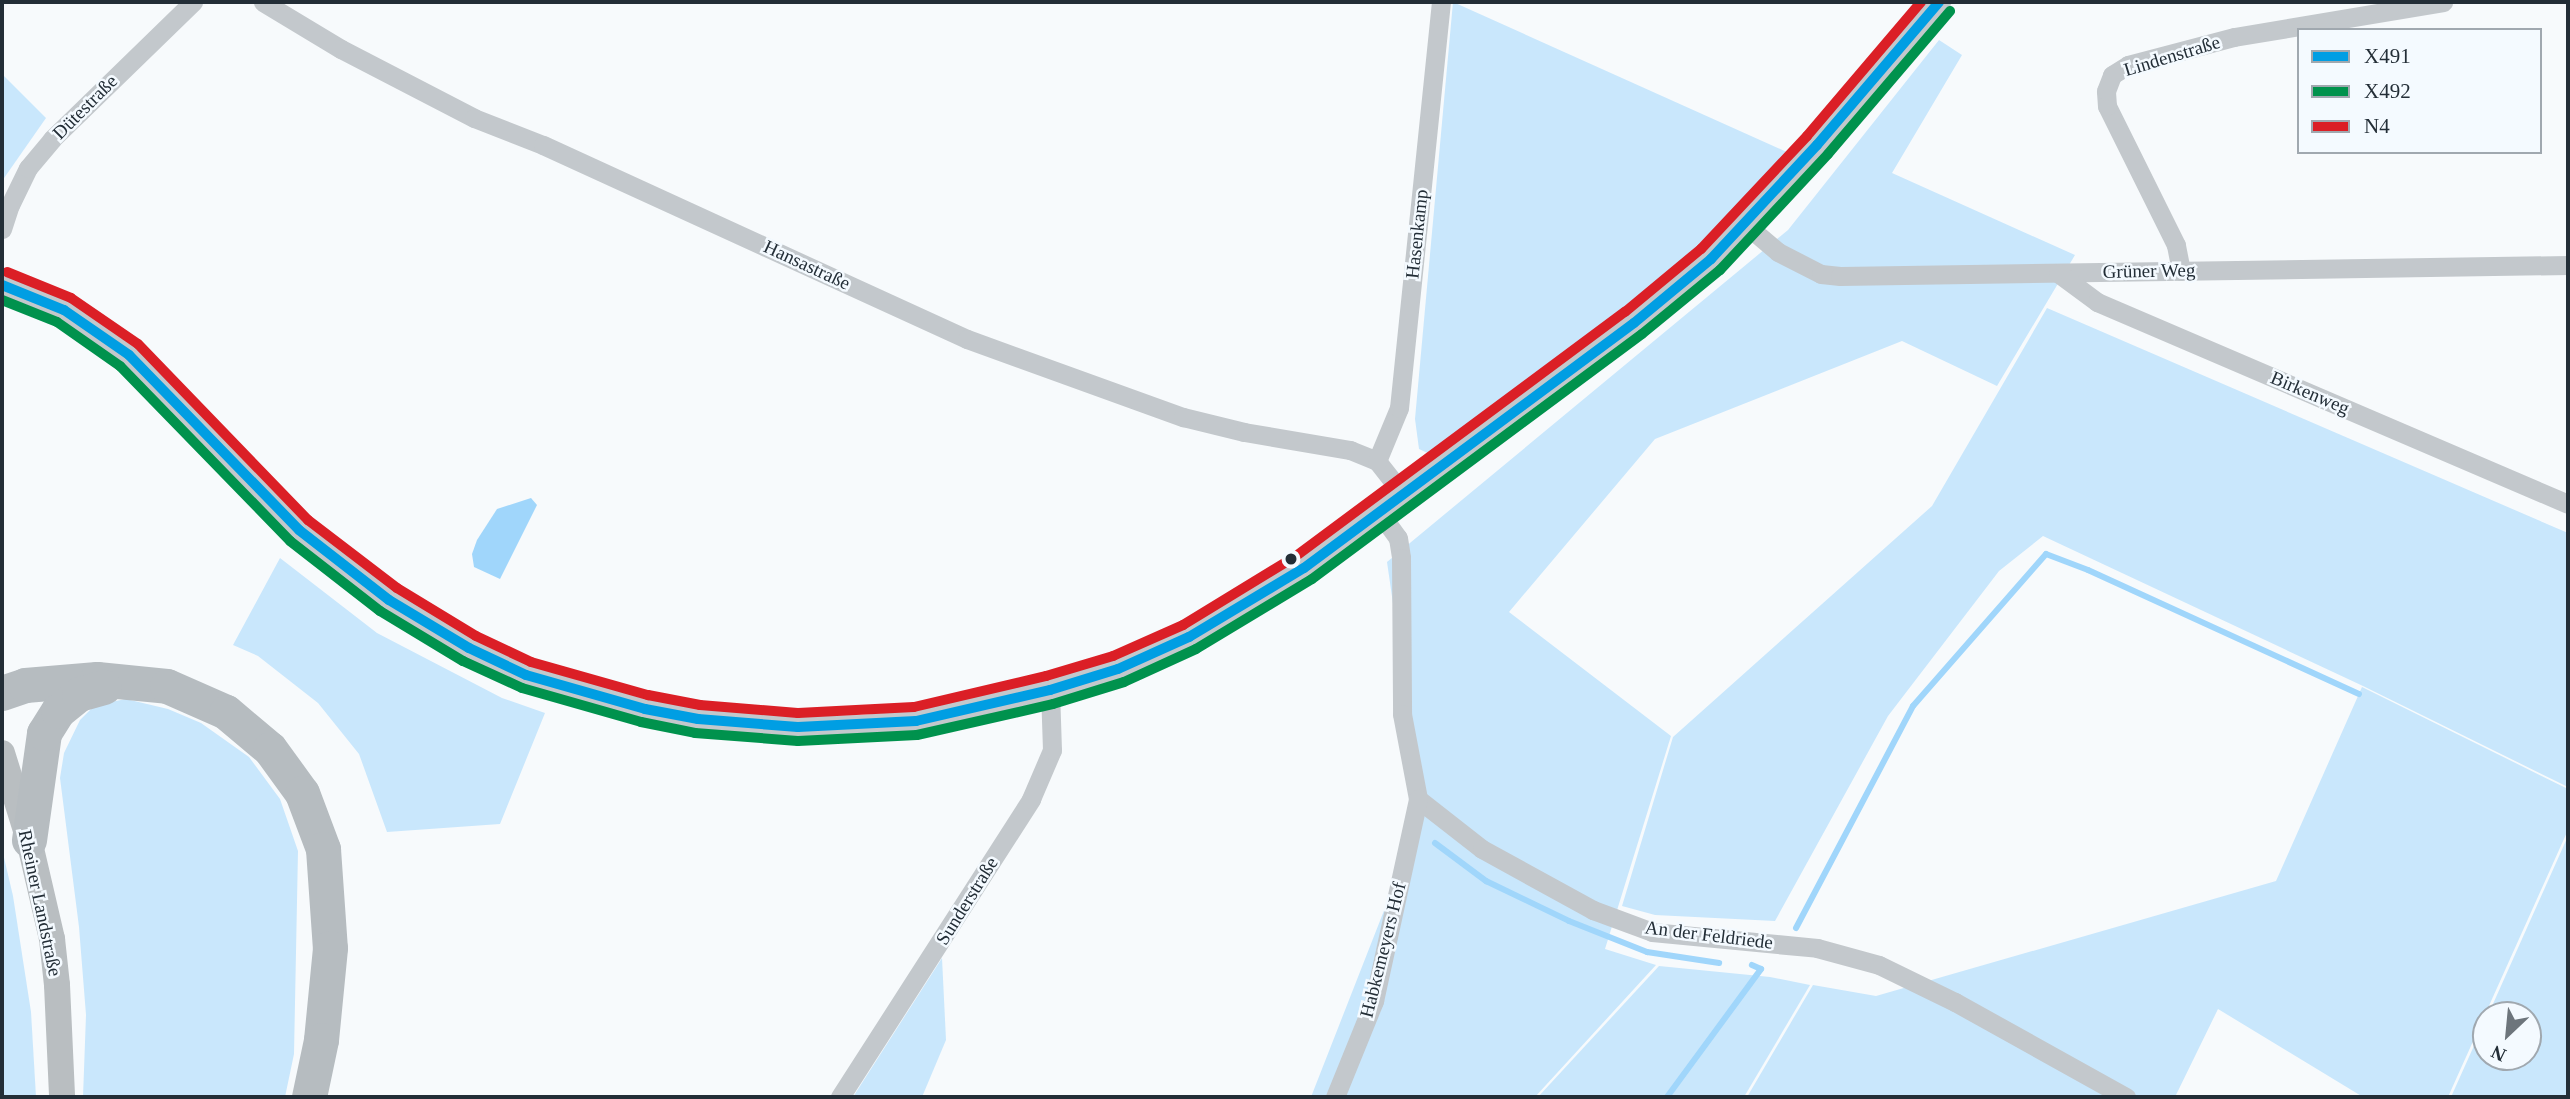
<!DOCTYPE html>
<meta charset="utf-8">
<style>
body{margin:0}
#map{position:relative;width:2570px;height:1099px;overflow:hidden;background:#f7fafc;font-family:"Times New Roman",serif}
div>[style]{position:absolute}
.green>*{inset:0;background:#c9e7fc}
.water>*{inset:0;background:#a0d6fb}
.stream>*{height:6px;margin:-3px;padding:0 3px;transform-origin:3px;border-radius:3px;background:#a0d6fb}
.minor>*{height:19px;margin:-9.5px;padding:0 9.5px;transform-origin:9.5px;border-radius:9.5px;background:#c3c8cc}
.tertiary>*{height:23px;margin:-11.5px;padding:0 11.5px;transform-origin:11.5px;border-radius:11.5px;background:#c3c8cc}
.secondary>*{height:26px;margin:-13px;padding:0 13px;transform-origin:13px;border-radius:13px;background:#b9bec1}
.motorway>*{height:35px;margin:-17.5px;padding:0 17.5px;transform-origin:17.5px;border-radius:17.5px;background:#b6bcc0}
.bus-1>*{height:10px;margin:-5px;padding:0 5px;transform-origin:5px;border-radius:5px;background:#009ee3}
.bus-2>*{height:10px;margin:-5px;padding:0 5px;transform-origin:5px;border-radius:5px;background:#00924d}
.bus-3>*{height:10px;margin:-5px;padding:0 5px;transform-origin:5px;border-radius:5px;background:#db1f26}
.dots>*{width:19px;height:19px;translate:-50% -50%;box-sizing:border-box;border:4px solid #f4faff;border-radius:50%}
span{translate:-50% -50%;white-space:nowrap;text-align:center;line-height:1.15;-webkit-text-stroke:5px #f4faff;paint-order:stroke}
.street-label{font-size:19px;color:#232e37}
.frame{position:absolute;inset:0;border:4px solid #232e37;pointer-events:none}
.legend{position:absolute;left:2297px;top:28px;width:245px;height:126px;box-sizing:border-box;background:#f4faff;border:2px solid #a0a8af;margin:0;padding:9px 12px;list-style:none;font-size:21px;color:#232e37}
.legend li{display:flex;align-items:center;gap:14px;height:35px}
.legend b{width:35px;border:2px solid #a0a8af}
.north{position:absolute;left:2472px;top:1001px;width:70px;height:70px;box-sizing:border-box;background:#f4faff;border:2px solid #a0a8af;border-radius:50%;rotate:206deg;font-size:19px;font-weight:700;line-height:28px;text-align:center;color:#232e37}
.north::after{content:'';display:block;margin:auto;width:24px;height:32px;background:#6d757c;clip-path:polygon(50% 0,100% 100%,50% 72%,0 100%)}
</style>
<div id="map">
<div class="green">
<div style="clip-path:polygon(1453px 2px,1789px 153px,1747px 210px,1436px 457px,1419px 449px,1415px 419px)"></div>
<div style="clip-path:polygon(1939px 40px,1962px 55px,1892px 173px,2075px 255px,1997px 386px,1902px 341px,1655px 439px,1509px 612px,1671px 736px,1605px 949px,1656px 965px,1535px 1097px,1311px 1097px,1423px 811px,1387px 562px,1788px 230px)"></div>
<div style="clip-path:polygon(2px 74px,46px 118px,2px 181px)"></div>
<div style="clip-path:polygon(2047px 308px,2568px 533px,2568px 787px,2363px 686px,2043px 536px,1999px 571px,1888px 716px,1775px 921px,1655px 915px,1622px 906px,1673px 737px,1932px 506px)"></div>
<div style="clip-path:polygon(280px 558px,377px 633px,502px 698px,545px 713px,500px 824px,387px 832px,359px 754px,318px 703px,258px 656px,233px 645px)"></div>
<div style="clip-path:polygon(2362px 687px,2568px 789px,2568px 830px,2448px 1097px,2363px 1097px,2218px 1009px,2175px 1097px,1747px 1097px,1813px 985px,1876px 996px,2276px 881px)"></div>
<div style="clip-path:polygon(126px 699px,168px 709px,201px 723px,249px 757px,280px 799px,298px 851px,294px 1054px,285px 1097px,83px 1097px,86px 1015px,79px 927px,60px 778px,64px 753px,80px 720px,95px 705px)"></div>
<div style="clip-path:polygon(2568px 836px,2568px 1097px,2451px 1097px,2486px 1019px,2486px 1057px,2528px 1057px,2528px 1015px,2488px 1015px)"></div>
<div style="clip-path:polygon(2px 849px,13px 896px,31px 1012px,36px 1097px,2px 1097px)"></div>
<div style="clip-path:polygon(942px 958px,946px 1040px,922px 1097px,853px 1097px)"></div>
<div style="clip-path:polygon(1659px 966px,1770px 977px,1810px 985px,1744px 1097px,1538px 1097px)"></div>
</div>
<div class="water">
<div style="clip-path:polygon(531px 498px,537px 505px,500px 579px,474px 567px,472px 554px,477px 540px,497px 509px)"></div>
</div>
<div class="stream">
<div style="left:1435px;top:843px;width:64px;rotate:36.7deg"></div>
<div style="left:1486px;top:881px;width:92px;rotate:25.7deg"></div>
<div style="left:1569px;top:921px;width:84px;rotate:21.7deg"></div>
<div style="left:1647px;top:952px;width:73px;rotate:8.7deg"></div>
<div style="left:1796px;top:928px;width:251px;rotate:-62.2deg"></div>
<div style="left:1913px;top:706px;width:202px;rotate:-48.8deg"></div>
<div style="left:2046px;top:554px;width:45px;rotate:20.9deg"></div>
<div style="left:2088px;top:570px;width:298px;rotate:24.6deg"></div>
<div style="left:1667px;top:1097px;width:159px;rotate:-53.7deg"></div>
<div style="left:1761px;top:969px;width:10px;rotate:-156deg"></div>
</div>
<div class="minor">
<div style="left:263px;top:2px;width:91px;rotate:31.1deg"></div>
<div style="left:341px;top:49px;width:150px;rotate:27.4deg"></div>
<div style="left:474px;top:118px;width:74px;rotate:21.4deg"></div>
<div style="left:543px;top:145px;width:466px;rotate:24.6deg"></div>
<div style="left:967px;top:339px;width:230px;rotate:19.9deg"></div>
<div style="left:1183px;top:417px;width:63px;rotate:13.8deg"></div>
<div style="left:1244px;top:432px;width:108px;rotate:9.6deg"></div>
<div style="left:1350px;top:450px;width:29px;rotate:22deg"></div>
<div style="left:1377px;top:461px;width:42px;rotate:51.8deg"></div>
<div style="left:1745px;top:224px;width:43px;rotate:40.3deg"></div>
<div style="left:1778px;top:252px;width:48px;rotate:27.1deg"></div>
<div style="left:1821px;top:274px;width:19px;rotate:6deg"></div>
<div style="left:1840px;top:276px;width:728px;rotate:-0.87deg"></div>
<div style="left:2px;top:229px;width:25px;rotate:-72deg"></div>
<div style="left:10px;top:205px;width:41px;rotate:-64.1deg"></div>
<div style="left:28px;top:168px;width:38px;rotate:-50deg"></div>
<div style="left:52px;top:139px;width:197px;rotate:-44.2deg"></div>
<div style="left:2181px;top:271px;width:26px;rotate:-101deg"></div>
<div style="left:2176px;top:245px;width:155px;rotate:-116.4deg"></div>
<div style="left:2107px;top:106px;width:15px;rotate:-94deg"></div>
<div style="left:2106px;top:91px;width:17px;rotate:-69deg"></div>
<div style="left:2112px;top:75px;width:19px;rotate:-32deg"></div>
<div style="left:2128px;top:65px;width:110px;rotate:-14.8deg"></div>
<div style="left:2234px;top:37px;width:212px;rotate:-9.5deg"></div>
<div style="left:2058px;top:273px;width:49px;rotate:36.6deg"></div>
<div style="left:2097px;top:302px;width:512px;rotate:23.21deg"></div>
<div style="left:1377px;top:461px;width:57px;rotate:-67.5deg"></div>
<div style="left:1399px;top:408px;width:408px;rotate:-84.1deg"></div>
<div style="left:1379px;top:512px;width:32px;rotate:54deg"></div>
<div style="left:1398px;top:538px;width:20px;rotate:81deg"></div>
<div style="left:1401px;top:558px;width:156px;rotate:89.6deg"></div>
<div style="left:1402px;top:714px;width:86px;rotate:79.3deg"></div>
<div style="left:1418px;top:799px;width:81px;rotate:38deg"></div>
<div style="left:1482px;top:849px;width:127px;rotate:28.8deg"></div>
<div style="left:1593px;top:910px;width:63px;rotate:20.4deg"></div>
<div style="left:1652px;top:932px;width:166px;rotate:5.5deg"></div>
<div style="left:1817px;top:948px;width:64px;rotate:15.3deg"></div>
<div style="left:1879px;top:965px;width:85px;rotate:26deg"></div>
<div style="left:1955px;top:1002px;width:196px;rotate:29.1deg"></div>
<div style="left:840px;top:1097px;width:354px;rotate:-57.3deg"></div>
<div style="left:1031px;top:799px;width:53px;rotate:-66.8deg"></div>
<div style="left:1052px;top:750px;width:60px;rotate:-91.9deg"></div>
<div style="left:1335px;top:1097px;width:104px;rotate:-67.9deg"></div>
<div style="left:1374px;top:1001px;width:207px;rotate:-77.7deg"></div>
</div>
<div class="tertiary">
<div style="left:2px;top:285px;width:67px;rotate:22deg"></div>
<div style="left:64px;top:310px;width:79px;rotate:34.7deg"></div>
<div style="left:129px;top:355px;width:244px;rotate:45.8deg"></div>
<div style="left:299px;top:530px;width:114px;rotate:37.9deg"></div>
<div style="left:389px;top:600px;width:93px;rotate:31deg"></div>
<div style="left:469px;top:648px;width:63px;rotate:25.3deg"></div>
<div style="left:526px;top:675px;width:124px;rotate:15.9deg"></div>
<div style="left:645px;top:709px;width:54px;rotate:10.7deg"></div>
<div style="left:698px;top:719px;width:100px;rotate:4.6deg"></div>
<div style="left:798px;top:727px;width:64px;rotate:-0.9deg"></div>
<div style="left:862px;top:726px;width:54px;rotate:-5.3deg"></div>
<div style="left:916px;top:721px;width:138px;rotate:-13deg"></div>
<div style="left:1050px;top:690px;width:71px;rotate:-17.2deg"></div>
<div style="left:1118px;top:669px;width:78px;rotate:-24.3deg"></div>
<div style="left:1189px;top:637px;width:134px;rotate:-31deg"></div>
<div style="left:1304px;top:568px;width:411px;rotate:-36.6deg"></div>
<div style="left:1634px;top:323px;width:100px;rotate:-39.7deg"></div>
<div style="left:1711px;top:259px;width:156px;rotate:-47.1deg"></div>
<div style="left:1817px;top:145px;width:188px;rotate:-49.5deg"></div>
</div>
<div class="secondary">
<div style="left:2px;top:753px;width:91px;rotate:72.8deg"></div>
<div style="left:29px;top:840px;width:102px;rotate:76.9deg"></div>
<div style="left:52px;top:939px;width:46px;rotate:83.8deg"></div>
<div style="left:57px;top:985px;width:112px;rotate:87.4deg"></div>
</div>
<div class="motorway">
<div style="left:2px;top:693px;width:24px;rotate:-19deg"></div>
<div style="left:25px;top:685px;width:72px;rotate:-4.8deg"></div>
<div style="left:97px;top:679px;width:70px;rotate:5.7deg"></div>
<div style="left:167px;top:686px;width:64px;rotate:23.8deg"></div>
<div style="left:226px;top:712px;width:57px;rotate:40.1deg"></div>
<div style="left:270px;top:749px;width:54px;rotate:54deg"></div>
<div style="left:302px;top:793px;width:60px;rotate:69.4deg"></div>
<div style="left:323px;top:849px;width:99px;rotate:86deg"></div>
<div style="left:330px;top:948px;width:92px;rotate:95.6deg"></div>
<div style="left:321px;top:1040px;width:58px;rotate:101.9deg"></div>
<div style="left:29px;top:840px;width:108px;rotate:-82deg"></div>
<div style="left:44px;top:733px;width:26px;rotate:-58deg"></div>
<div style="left:58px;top:711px;width:27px;rotate:-39deg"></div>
<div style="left:79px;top:694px;width:26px;rotate:-16deg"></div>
</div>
<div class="bus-1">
<div style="left:2px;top:285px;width:67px;rotate:22deg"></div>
<div style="left:64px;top:310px;width:79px;rotate:34.7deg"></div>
<div style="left:129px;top:355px;width:244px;rotate:45.8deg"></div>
<div style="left:299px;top:530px;width:114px;rotate:37.9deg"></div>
<div style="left:389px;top:600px;width:93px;rotate:31deg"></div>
<div style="left:469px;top:648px;width:63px;rotate:25.3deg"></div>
<div style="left:526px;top:675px;width:124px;rotate:15.9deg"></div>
<div style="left:645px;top:709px;width:54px;rotate:10.7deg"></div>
<div style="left:698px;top:719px;width:100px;rotate:4.6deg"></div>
<div style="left:798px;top:727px;width:118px;rotate:-2.9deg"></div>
<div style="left:916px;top:721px;width:138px;rotate:-13deg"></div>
<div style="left:1050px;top:690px;width:71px;rotate:-17.2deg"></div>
<div style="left:1118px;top:669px;width:78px;rotate:-24.3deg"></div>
<div style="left:1189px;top:637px;width:134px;rotate:-31deg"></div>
<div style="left:1304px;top:568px;width:411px;rotate:-36.6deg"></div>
<div style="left:1634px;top:323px;width:100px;rotate:-39.7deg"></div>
<div style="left:1711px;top:259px;width:156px;rotate:-47.1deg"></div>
<div style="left:1817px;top:145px;width:188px;rotate:-49.5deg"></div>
</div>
<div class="bus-2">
<div style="left:2px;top:300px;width:59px;rotate:21.8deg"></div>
<div style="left:57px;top:322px;width:77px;rotate:34.9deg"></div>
<div style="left:120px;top:366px;width:244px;rotate:45.8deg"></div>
<div style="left:290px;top:541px;width:114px;rotate:37.9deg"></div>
<div style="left:380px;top:611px;width:97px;rotate:31.1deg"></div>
<div style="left:463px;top:661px;width:65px;rotate:24.6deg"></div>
<div style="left:522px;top:688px;width:124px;rotate:15.9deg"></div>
<div style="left:641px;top:722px;width:55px;rotate:11.5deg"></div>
<div style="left:695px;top:733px;width:103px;rotate:4.4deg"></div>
<div style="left:798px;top:741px;width:119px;rotate:-2.9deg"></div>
<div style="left:917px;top:735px;width:139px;rotate:-12.8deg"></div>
<div style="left:1053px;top:704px;width:74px;rotate:-17.2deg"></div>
<div style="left:1124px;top:682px;width:79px;rotate:-24.6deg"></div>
<div style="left:1196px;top:649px;width:135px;rotate:-31.1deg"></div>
<div style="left:1312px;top:579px;width:411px;rotate:-36.6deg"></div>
<div style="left:1642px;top:334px;width:101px;rotate:-39.4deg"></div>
<div style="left:1720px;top:270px;width:158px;rotate:-47deg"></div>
<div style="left:1828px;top:154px;width:188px;rotate:-49.5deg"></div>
</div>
<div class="bus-3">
<div style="left:7px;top:272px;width:69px;rotate:22.1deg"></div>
<div style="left:71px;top:298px;width:81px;rotate:34.5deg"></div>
<div style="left:138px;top:344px;width:245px;rotate:46deg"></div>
<div style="left:308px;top:520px;width:112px;rotate:37.4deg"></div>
<div style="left:397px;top:588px;width:92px;rotate:31.3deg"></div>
<div style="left:476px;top:636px;width:61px;rotate:25.3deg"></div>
<div style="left:531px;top:662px;width:122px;rotate:15.8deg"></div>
<div style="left:648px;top:695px;width:53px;rotate:10.9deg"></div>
<div style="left:700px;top:705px;width:98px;rotate:4.7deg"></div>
<div style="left:798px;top:713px;width:116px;rotate:-3deg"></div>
<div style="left:914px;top:707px;width:136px;rotate:-13.2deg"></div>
<div style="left:1046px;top:676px;width:70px;rotate:-16.6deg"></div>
<div style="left:1113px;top:656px;width:77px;rotate:-23.9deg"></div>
<div style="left:1183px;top:625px;width:132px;rotate:-31.4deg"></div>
<div style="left:1296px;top:556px;width:410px;rotate:-36.6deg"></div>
<div style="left:1625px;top:312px;width:99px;rotate:-39.7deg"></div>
<div style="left:1701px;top:249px;width:155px;rotate:-46.8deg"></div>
<div style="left:1807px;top:136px;width:176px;rotate:-49.6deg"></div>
</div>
<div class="dots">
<div style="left:1291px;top:559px;background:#232e37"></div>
</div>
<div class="street-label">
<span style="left:2172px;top:56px;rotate:-17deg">Lindenstraße</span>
<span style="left:85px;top:107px;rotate:-45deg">Dütestraße</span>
<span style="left:1417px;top:234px;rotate:-84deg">Hasenkamp</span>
<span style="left:807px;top:265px;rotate:25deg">Hansastraße</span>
<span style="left:2149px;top:271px;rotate:-1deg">Grüner Weg</span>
<span style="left:2310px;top:393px;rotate:23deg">Birkenweg</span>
<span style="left:967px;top:901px;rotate:-58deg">Sunderstraße</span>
<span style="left:40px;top:903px;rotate:78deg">Rheiner Landstraße</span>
<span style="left:1709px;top:935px;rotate:7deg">An der Feldriede</span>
<span style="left:1383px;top:950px;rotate:-76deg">Habkemeyers Hof</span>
</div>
<div class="frame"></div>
<ul class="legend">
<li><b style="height:9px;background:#009ee3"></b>X491</li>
<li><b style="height:9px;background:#00924d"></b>X492</li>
<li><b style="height:9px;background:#db1f26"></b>N4</li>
</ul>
<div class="north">N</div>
</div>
